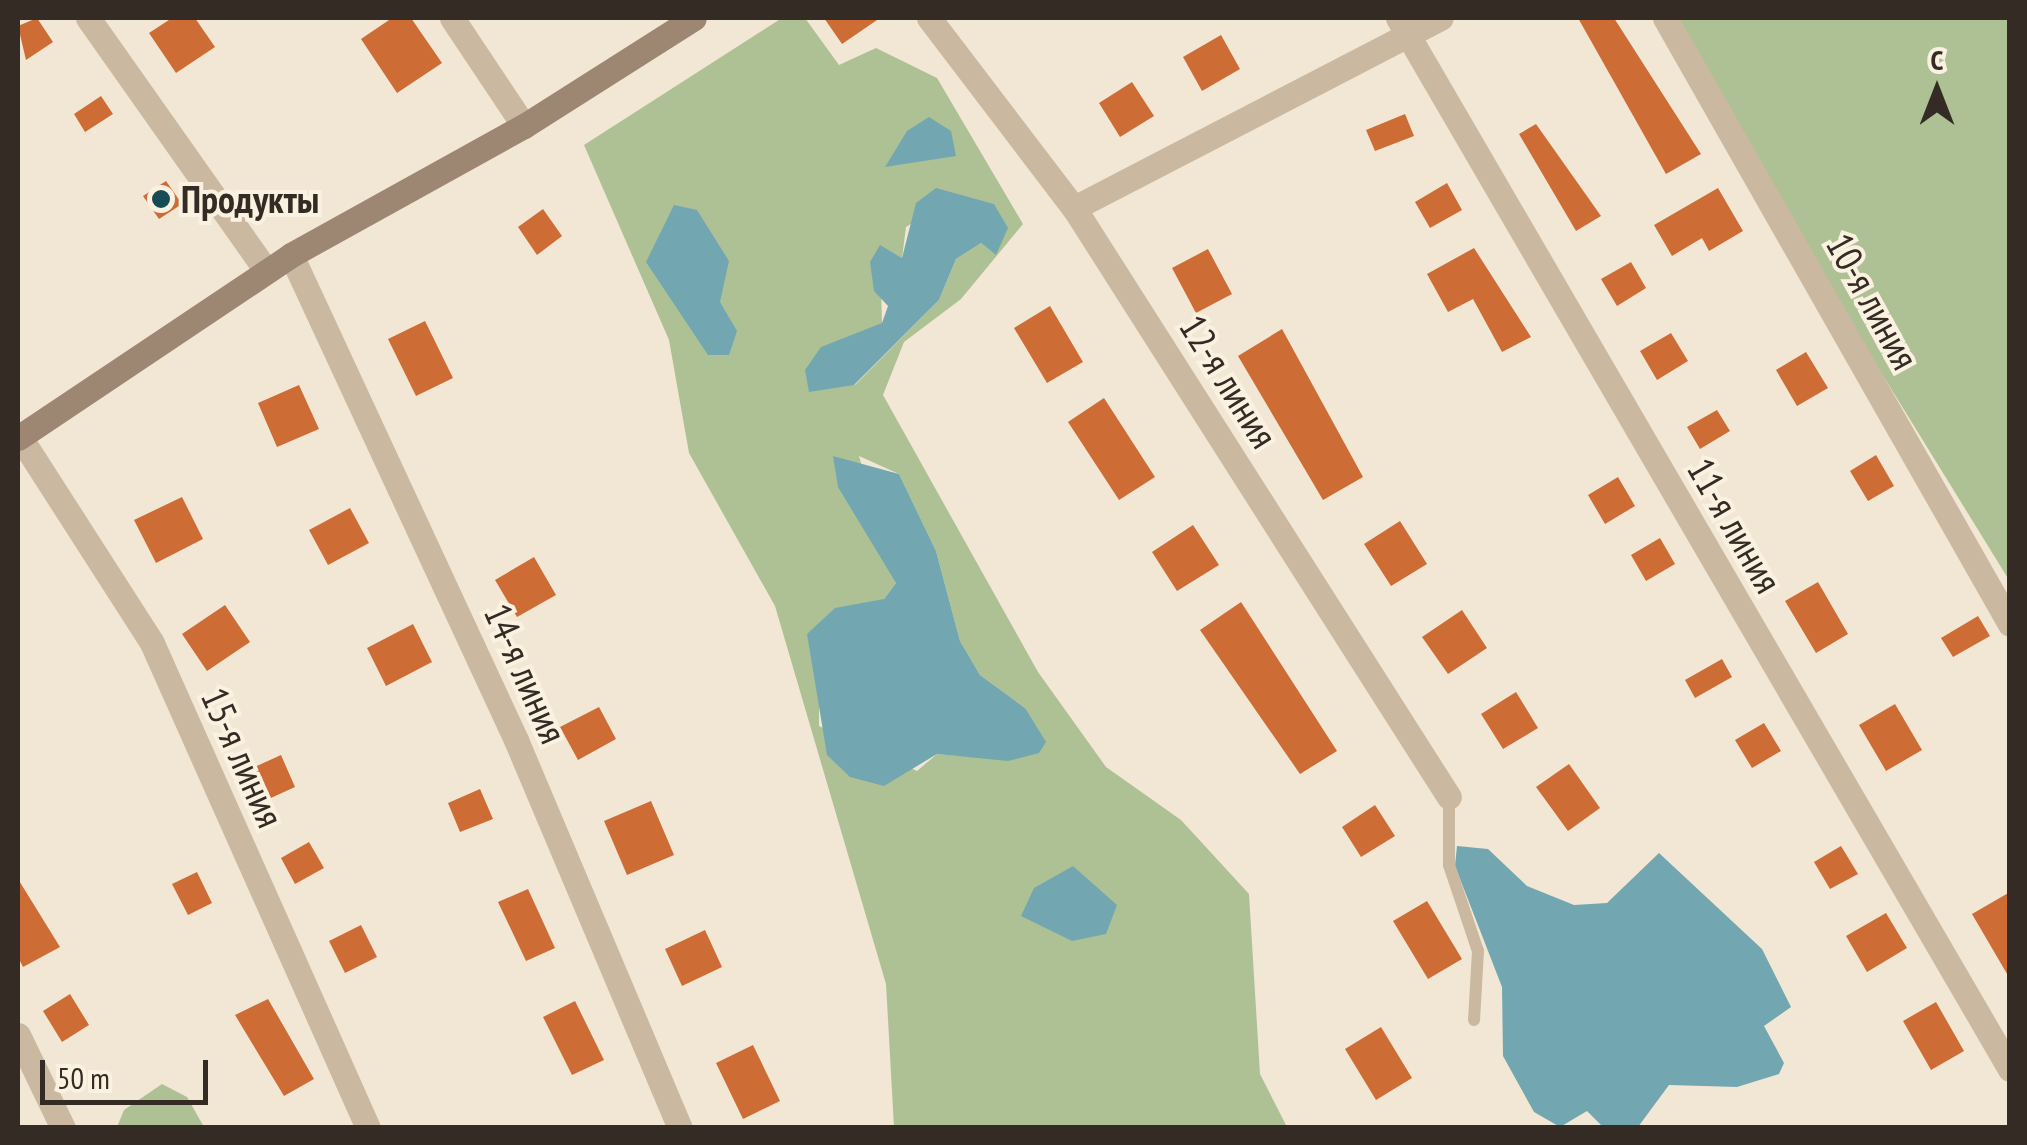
<!DOCTYPE html>
<meta charset="utf-8">
<style>
body{margin:0}
#map{position:relative;width:2027px;height:1145px;overflow:hidden;background:#f2e7d4;font-family:"PT Sans Narrow",sans-serif}
div>[style]{position:absolute}
.green>*{inset:0;background:#adc194}
.water>*{inset:0;background:#72a7b1}
.building>*{inset:0;background:#ce6c36}
.service>*{height:12px;margin:-6px;padding:0 6px;transform-origin:6px;border-radius:6px;background:#cab8a0}
.minor>*{height:25px;margin:-12.5px;padding:0 12.5px;transform-origin:12.5px;border-radius:12.5px;background:#cab8a0}
.tertiary>*{height:25px;margin:-12.5px;padding:0 12.5px;transform-origin:12.5px;border-radius:12.5px;background:#cab8a0}
.secondary>*{height:25px;margin:-12.5px;padding:0 12.5px;transform-origin:12.5px;border-radius:12.5px;background:#9e8772}
.dots>*{width:28px;height:28px;translate:-50% -50%;box-sizing:border-box;border:5px solid #faf1e1;border-radius:50%}
span{translate:-50% -50%;white-space:nowrap;text-align:center;line-height:1.15;-webkit-text-stroke:8px #faf1e1;paint-order:stroke}
.poi-label{font-size:38px;color:#342b24;font-weight:700}
.left{translate:0 -50%;text-align:left}
.street-label{font-size:38px;color:#342b24}
.frame{position:absolute;inset:0;border:20px solid #342b24;pointer-events:none}
.north{position:absolute;left:1887px;top:40px;width:100px;height:100px;-webkit-text-stroke:8px #faf1e1;paint-order:stroke;rotate:0deg;font-size:28px;font-weight:700;line-height:40px;text-align:center;color:#342b24}
.north::after{content:'';display:block;margin:auto;width:35px;height:45px;background:#342b24;clip-path:polygon(50% 0,100% 100%,50% 72%,0 100%)}
.scale{position:absolute;left:40px;top:1060px;width:168px;height:45px;box-sizing:border-box;border:5px solid #342b24;border-top:0;padding-left:12px;font-size:30px;line-height:35px;white-space:nowrap;color:#342b24;-webkit-text-stroke:8px #faf1e1;paint-order:stroke}
</style>
<div id="map">
<div class="green">
<div style="clip-path:polygon(evenodd,782px 18px,805px 18px,839px 65px,876px 48px,937px 78px,1023px 224px,961px 299px,904px 342px,883px 395px,1038px 672px,1106px 767px,1181px 820px,1249px 894px,1260px 1074px,1287px 1127px,894px 1127px,886px 984px,775px 606px,689px 453px,669px 340px,584px 145px,782px 18px,953px 197px,994px 204px,995px 254px,981px 243px,956px 259px,939px 300px,855px 385px,822px 347px,882px 324px,880px 246px,902px 258px,906px 227px,953px 197px,782px 18px,859px 456px,899px 474px,936px 551px,960px 641px,980px 675px,1025px 708px,1008px 760px,937px 754px,917px 771px,819px 726px,819px 685px,896px 583px,859px 456px)"></div>
<div style="clip-path:polygon(1674px 18px,2009px 18px,2009px 580px,1689px 61px)"></div>
<div style="clip-path:polygon(162px 1084px,187px 1097px,204px 1127px,117px 1127px,124px 1110px)"></div>
</div>
<div class="water">
<div style="clip-path:polygon(929px 117px,951px 131px,956px 156px,885px 167px,907px 131px)"></div>
<div style="clip-path:polygon(936px 188px,994px 204px,1008px 228px,996px 255px,981px 243px,956px 259px,939px 300px,854px 385px,809px 392px,805px 370px,821px 347px,882px 323px,888px 306px,874px 291px,870px 262px,880px 245px,902px 258px,916px 203px)"></div>
<div style="clip-path:polygon(674px 205px,697px 210px,729px 261px,720px 302px,737px 331px,729px 355px,708px 355px,646px 262px)"></div>
<div style="clip-path:polygon(833px 456px,899px 474px,936px 551px,960px 641px,980px 675px,1025px 708px,1046px 742px,1039px 753px,1008px 761px,937px 754px,884px 786px,850px 777px,827px 755px,807px 634px,835px 608px,884px 599px,896px 583px,838px 487px)"></div>
<div style="clip-path:polygon(1457px 846px,1488px 849px,1527px 886px,1574px 905px,1607px 903px,1659px 853px,1762px 949px,1791px 1007px,1764px 1026px,1784px 1063px,1779px 1074px,1737px 1087px,1669px 1085px,1638px 1127px,1603px 1127px,1587px 1111px,1560px 1127px,1534px 1112px,1503px 1056px,1502px 987px,1455px 866px)"></div>
<div style="clip-path:polygon(1073px 866px,1117px 905px,1106px 934px,1072px 941px,1021px 916px,1034px 888px)"></div>
</div>
<div class="building">
<div style="clip-path:polygon(37px 18px,53px 42px,26px 60px,18px 26px)"></div>
<div style="clip-path:polygon(172px 18px,195px 18px,215px 47px,176px 73px,149px 33px)"></div>
<div style="clip-path:polygon(392px 18px,411px 18px,442px 63px,397px 93px,361px 39px)"></div>
<div style="clip-path:polygon(824px 18px,880px 18px,842px 44px)"></div>
<div style="clip-path:polygon(1578px 18px,1614px 18px,1701px 154px,1666px 174px)"></div>
<div style="clip-path:polygon(1221px 35px,1240px 69px,1202px 91px,1183px 57px)"></div>
<div style="clip-path:polygon(1132px 82px,1154px 116px,1120px 137px,1099px 103px)"></div>
<div style="clip-path:polygon(101px 96px,113px 114px,85px 132px,74px 114px)"></div>
<div style="clip-path:polygon(1405px 114px,1414px 136px,1375px 151px,1366px 130px)"></div>
<div style="clip-path:polygon(1536px 124px,1601px 216px,1576px 231px,1519px 134px)"></div>
<div style="clip-path:polygon(166px 181px,182px 204px,159px 219px,143px 196px)"></div>
<div style="clip-path:polygon(1447px 183px,1462px 210px,1430px 228px,1415px 202px)"></div>
<div style="clip-path:polygon(1718px 188px,1743px 231px,1709px 251px,1702px 238px,1672px 256px,1654px 225px)"></div>
<div style="clip-path:polygon(543px 209px,562px 236px,537px 255px,518px 227px)"></div>
<div style="clip-path:polygon(1474px 248px,1531px 337px,1502px 352px,1473px 299px,1448px 312px,1427px 274px)"></div>
<div style="clip-path:polygon(1208px 249px,1232px 294px,1196px 313px,1172px 268px)"></div>
<div style="clip-path:polygon(1631px 262px,1646px 288px,1617px 306px,1601px 279px)"></div>
<div style="clip-path:polygon(1050px 306px,1083px 362px,1047px 383px,1014px 328px)"></div>
<div style="clip-path:polygon(425px 321px,453px 378px,416px 396px,388px 339px)"></div>
<div style="clip-path:polygon(1282px 329px,1363px 477px,1323px 500px,1238px 356px)"></div>
<div style="clip-path:polygon(1671px 333px,1688px 361px,1657px 380px,1640px 351px)"></div>
<div style="clip-path:polygon(1806px 352px,1828px 388px,1797px 406px,1776px 370px)"></div>
<div style="clip-path:polygon(299px 385px,319px 429px,277px 447px,258px 403px)"></div>
<div style="clip-path:polygon(1104px 398px,1155px 477px,1119px 500px,1068px 422px)"></div>
<div style="clip-path:polygon(1717px 410px,1730px 431px,1700px 449px,1687px 427px)"></div>
<div style="clip-path:polygon(1876px 455px,1894px 486px,1868px 501px,1850px 471px)"></div>
<div style="clip-path:polygon(1618px 477px,1635px 506px,1605px 524px,1588px 495px)"></div>
<div style="clip-path:polygon(182px 497px,203px 539px,156px 563px,134px 520px)"></div>
<div style="clip-path:polygon(350px 508px,369px 543px,328px 565px,309px 530px)"></div>
<div style="clip-path:polygon(1400px 521px,1427px 564px,1391px 586px,1364px 544px)"></div>
<div style="clip-path:polygon(1193px 525px,1219px 565px,1177px 591px,1152px 552px)"></div>
<div style="clip-path:polygon(1660px 538px,1675px 564px,1646px 581px,1631px 555px)"></div>
<div style="clip-path:polygon(534px 557px,556px 595px,517px 617px,495px 580px)"></div>
<div style="clip-path:polygon(1818px 582px,1848px 634px,1816px 653px,1785px 601px)"></div>
<div style="clip-path:polygon(1241px 602px,1337px 751px,1300px 774px,1200px 630px)"></div>
<div style="clip-path:polygon(225px 605px,250px 642px,207px 671px,182px 634px)"></div>
<div style="clip-path:polygon(1462px 610px,1487px 648px,1448px 674px,1422px 637px)"></div>
<div style="clip-path:polygon(1978px 616px,1990px 636px,1953px 657px,1941px 638px)"></div>
<div style="clip-path:polygon(413px 624px,432px 662px,386px 686px,367px 648px)"></div>
<div style="clip-path:polygon(1722px 659px,1732px 677px,1695px 698px,1685px 680px)"></div>
<div style="clip-path:polygon(1516px 692px,1538px 728px,1503px 749px,1481px 714px)"></div>
<div style="clip-path:polygon(1895px 704px,1922px 750px,1886px 771px,1859px 725px)"></div>
<div style="clip-path:polygon(599px 707px,616px 739px,578px 760px,560px 727px)"></div>
<div style="clip-path:polygon(1764px 723px,1781px 751px,1752px 768px,1735px 740px)"></div>
<div style="clip-path:polygon(281px 755px,295px 787px,262px 802px,248px 770px)"></div>
<div style="clip-path:polygon(1569px 764px,1600px 808px,1568px 831px,1536px 787px)"></div>
<div style="clip-path:polygon(480px 789px,493px 819px,460px 832px,448px 803px)"></div>
<div style="clip-path:polygon(651px 801px,674px 855px,627px 875px,604px 821px)"></div>
<div style="clip-path:polygon(1375px 805px,1395px 836px,1361px 857px,1342px 827px)"></div>
<div style="clip-path:polygon(309px 842px,324px 868px,295px 884px,281px 858px)"></div>
<div style="clip-path:polygon(1841px 846px,1858px 874px,1830px 889px,1814px 862px)"></div>
<div style="clip-path:polygon(197px 872px,212px 903px,188px 915px,172px 884px)"></div>
<div style="clip-path:polygon(18px 879px,60px 947px,23px 967px,18px 957px)"></div>
<div style="clip-path:polygon(528px 889px,555px 948px,526px 961px,498px 902px)"></div>
<div style="clip-path:polygon(2010px 892px,2010px 979px,1972px 914px)"></div>
<div style="clip-path:polygon(1427px 901px,1462px 959px,1428px 979px,1393px 921px)"></div>
<div style="clip-path:polygon(1886px 913px,1907px 948px,1867px 972px,1846px 936px)"></div>
<div style="clip-path:polygon(361px 925px,377px 957px,345px 973px,329px 941px)"></div>
<div style="clip-path:polygon(705px 930px,722px 967px,682px 986px,665px 949px)"></div>
<div style="clip-path:polygon(70px 994px,89px 1025px,62px 1042px,43px 1011px)"></div>
<div style="clip-path:polygon(268px 999px,314px 1079px,284px 1096px,235px 1015px)"></div>
<div style="clip-path:polygon(575px 1001px,604px 1060px,572px 1075px,543px 1017px)"></div>
<div style="clip-path:polygon(1936px 1002px,1964px 1051px,1931px 1070px,1903px 1021px)"></div>
<div style="clip-path:polygon(1381px 1027px,1412px 1078px,1376px 1100px,1345px 1049px)"></div>
<div style="clip-path:polygon(753px 1045px,780px 1101px,743px 1119px,716px 1063px)"></div>
</div>
<div class="service">
<div style="left:1449px;top:797px;width:68px;rotate:90deg"></div>
<div style="left:1449px;top:865px;width:91px;rotate:71.4deg"></div>
<div style="left:1478px;top:951px;width:69px;rotate:93.3deg"></div>
</div>
<div class="minor">
<div style="left:88px;top:18px;width:309px;rotate:54.8deg"></div>
<div style="left:452px;top:18px;width:130px;rotate:56.3deg"></div>
<div style="left:929px;top:18px;width:239px;rotate:52.7deg"></div>
<div style="left:1074px;top:208px;width:698px;rotate:57.52deg"></div>
<div style="left:1398px;top:18px;width:1216px;rotate:59.79deg"></div>
<div style="left:1665px;top:18px;width:697px;rotate:60.35deg"></div>
<div style="left:291px;top:255px;width:535px;rotate:65.11deg"></div>
<div style="left:516px;top:740px;width:421px;rotate:67.1deg"></div>
<div style="left:18px;top:434px;width:248px;rotate:57.3deg"></div>
<div style="left:152px;top:643px;width:531px;rotate:65.99deg"></div>
<div style="left:18px;top:1035px;width:103px;rotate:64.2deg"></div>
</div>
<div class="tertiary">
<div style="left:1074px;top:208px;width:413px;rotate:-27.4deg"></div>
</div>
<div class="secondary">
<div style="left:18px;top:438px;width:329px;rotate:-33.8deg"></div>
<div style="left:291px;top:255px;width:266px;rotate:-29deg"></div>
<div style="left:524px;top:126px;width:201px;rotate:-32.4deg"></div>
</div>
<div class="dots">
<div style="left:161px;top:199px;background:#174c57"></div>
</div>
<div class="poi-label">
<span class="left" style="left:181px;top:199px">Продукты</span>
</div>
<div class="street-label">
<span style="left:1873px;top:301px;rotate:61deg">10-я линия</span>
<span style="left:1229px;top:381px;rotate:58deg">12-я линия</span>
<span style="left:1735px;top:525px;rotate:60deg">11-я линия</span>
<span style="left:526px;top:673px;rotate:66deg">14-я линия</span>
<span style="left:243px;top:757px;rotate:66deg">15-я линия</span>
</div>
<div class="frame"></div>
<div class="north">С</div>
<div class="scale">50 m</div>
</div>
